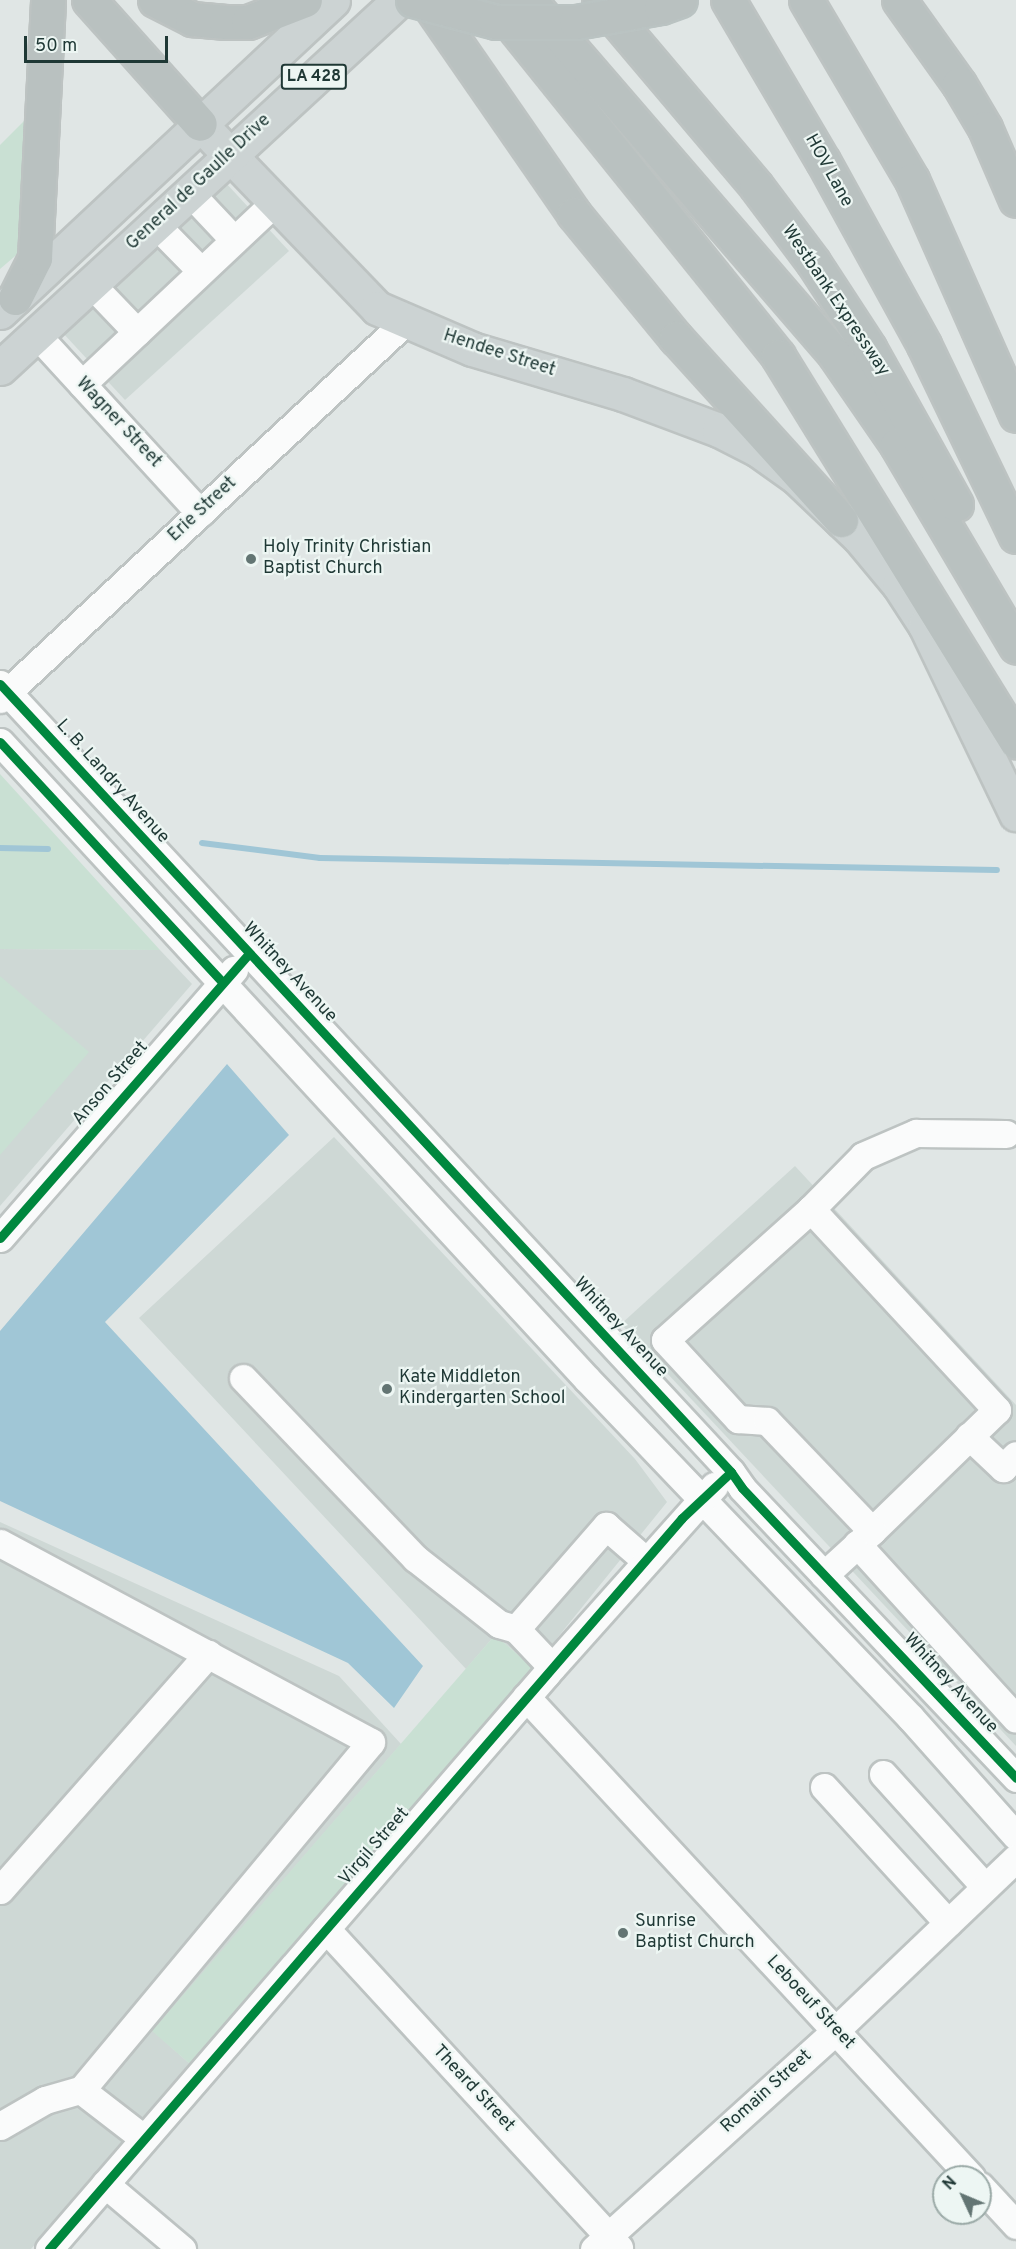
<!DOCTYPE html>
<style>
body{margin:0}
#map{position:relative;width:1016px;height:2249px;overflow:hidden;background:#e0e6e5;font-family:Overpass,sans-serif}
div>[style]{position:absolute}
.built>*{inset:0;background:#ced8d5}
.green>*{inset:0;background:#c9e0d3}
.water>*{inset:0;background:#a0c6d6}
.stream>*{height:6px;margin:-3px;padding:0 3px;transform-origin:3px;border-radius:3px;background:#a0c6d6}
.roads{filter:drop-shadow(2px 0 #bdc3c2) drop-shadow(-2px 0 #bdc3c2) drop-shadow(0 2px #bdc3c2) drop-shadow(0 -2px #bdc3c2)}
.minor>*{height:27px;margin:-13.5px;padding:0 13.5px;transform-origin:13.5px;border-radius:13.5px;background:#fafbfb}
.major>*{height:33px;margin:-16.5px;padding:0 16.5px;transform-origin:16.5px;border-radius:16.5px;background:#ccd3d3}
.highway>*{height:33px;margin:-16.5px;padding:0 16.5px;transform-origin:16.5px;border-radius:16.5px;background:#b9c1c0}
.bridges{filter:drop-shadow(2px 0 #bac3c2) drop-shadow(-2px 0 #bac3c2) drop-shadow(0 2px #bac3c2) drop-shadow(0 -2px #bac3c2)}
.highway-bridge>*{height:33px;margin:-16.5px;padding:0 16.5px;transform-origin:16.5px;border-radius:16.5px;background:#b9c1c0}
.cycleway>*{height:9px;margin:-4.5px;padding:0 4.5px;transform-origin:4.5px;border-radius:4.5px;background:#00873e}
.dots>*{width:16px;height:16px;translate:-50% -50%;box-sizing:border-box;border:3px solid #edf6f3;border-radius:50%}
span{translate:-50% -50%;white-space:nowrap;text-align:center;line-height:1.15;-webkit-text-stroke:4.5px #edf6f3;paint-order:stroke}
.shield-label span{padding:2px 4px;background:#edf6f3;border:2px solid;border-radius:4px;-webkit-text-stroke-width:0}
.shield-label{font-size:16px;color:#1f3835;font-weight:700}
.street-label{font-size:18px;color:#1f3835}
.poi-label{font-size:18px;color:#1f3835}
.left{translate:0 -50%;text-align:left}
.north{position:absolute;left:932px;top:2165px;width:60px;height:60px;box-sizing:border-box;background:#edf6f3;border:2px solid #9baaa7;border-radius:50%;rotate:314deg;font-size:16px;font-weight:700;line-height:24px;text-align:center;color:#1f3835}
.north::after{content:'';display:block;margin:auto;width:21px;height:27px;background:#637573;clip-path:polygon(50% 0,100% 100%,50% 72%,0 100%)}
.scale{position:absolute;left:24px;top:36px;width:144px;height:27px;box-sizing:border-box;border:3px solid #1f3835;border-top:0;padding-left:8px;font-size:18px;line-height:21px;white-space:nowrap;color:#1f3835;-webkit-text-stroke:4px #edf6f3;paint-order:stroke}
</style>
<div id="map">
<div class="built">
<div style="clip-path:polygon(225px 182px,289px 251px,125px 400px,62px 332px)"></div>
<div style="clip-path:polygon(0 949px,160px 950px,192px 984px,0 1206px)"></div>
<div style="clip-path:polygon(334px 1137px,635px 1459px,667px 1502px,533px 1668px,495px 1635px,466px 1669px,139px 1318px)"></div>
<div style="clip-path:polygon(795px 1166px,1016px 1405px,1016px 1746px,621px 1324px)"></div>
<div style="clip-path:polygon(0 1522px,339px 1676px,401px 1744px,153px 2031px,190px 2064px,31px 2249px,0 2249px)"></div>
</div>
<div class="green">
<div style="clip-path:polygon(27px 118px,21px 251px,0 269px,0 145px)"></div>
<div style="clip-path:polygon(0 774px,160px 950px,0 949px)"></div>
<div style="clip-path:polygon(0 976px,89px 1052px,0 1155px)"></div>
<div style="clip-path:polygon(495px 1635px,533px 1668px,190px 2064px,152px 2031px)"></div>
</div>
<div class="water">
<div style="clip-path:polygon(227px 1064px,289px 1135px,105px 1322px,423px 1666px,394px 1708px,348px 1663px,0 1501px,0 1331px)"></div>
</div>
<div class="stream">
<div style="left:202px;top:843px;width:119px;rotate:7.2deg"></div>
<div style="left:320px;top:858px;width:677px;rotate:1.02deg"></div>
<div style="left:0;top:848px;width:48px;rotate:1.2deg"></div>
</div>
<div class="roads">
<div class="minor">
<div style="left:189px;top:192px;width:66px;rotate:46.8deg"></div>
<div style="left:155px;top:224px;width:66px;rotate:45.6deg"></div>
<div style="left:90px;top:283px;width:68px;rotate:46.2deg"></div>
<div style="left:36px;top:334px;width:243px;rotate:47.5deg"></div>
<div style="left:82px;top:384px;width:264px;rotate:-43.3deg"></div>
<div style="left:0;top:684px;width:1075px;rotate:47.15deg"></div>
<div style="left:731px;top:1472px;width:19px;rotate:55deg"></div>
<div style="left:742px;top:1488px;width:399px;rotate:46.6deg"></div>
<div style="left:0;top:699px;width:555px;rotate:-42.95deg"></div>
<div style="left:0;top:742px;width:866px;rotate:47.34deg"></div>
<div style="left:587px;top:1379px;width:468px;rotate:46.3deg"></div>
<div style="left:910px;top:1717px;width:159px;rotate:48.3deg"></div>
<div style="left:811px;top:1209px;width:74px;rotate:-45.5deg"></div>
<div style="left:863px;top:1156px;width:58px;rotate:-23.5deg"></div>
<div style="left:916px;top:1133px;width:90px;rotate:0.6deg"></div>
<div style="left:0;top:1238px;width:356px;rotate:-48.9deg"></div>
<div style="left:243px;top:1378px;width:249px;rotate:46.3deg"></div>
<div style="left:415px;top:1558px;width:107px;rotate:38.2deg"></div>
<div style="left:499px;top:1624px;width:18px;rotate:16deg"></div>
<div style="left:969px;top:1436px;width:47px;rotate:43.3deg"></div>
<div style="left:1003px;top:1468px;width:18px;rotate:-45deg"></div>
<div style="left:0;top:1543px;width:421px;rotate:28.2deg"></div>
<div style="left:371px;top:1742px;width:453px;rotate:129.8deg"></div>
<div style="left:81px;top:2090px;width:78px;rotate:37.7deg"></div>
<div style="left:857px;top:1544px;width:236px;rotate:47.7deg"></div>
<div style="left:824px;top:1575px;width:65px;rotate:-42.5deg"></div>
<div style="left:872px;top:1531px;width:174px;rotate:-44.1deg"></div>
<div style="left:997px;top:1410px;width:274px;rotate:-132.8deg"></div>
<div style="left:811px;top:1209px;width:196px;rotate:138.1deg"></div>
<div style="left:665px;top:1340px;width:108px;rotate:47.3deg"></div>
<div style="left:738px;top:1419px;width:29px;rotate:4deg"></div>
<div style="left:767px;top:1421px;width:152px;rotate:46.3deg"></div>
<div style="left:552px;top:1667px;width:52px;rotate:-133.5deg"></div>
<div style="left:516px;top:1629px;width:137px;rotate:-48.9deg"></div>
<div style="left:606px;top:1526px;width:52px;rotate:41.1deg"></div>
<div style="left:526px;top:1697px;width:655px;rotate:47.17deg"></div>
<div style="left:883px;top:1774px;width:152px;rotate:47.9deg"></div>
<div style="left:824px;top:1787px;width:184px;rotate:47.6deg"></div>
<div style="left:0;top:1890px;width:315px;rotate:-48.6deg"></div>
<div style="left:326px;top:1929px;width:433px;rotate:47.4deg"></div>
<div style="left:0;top:2126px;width:52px;rotate:-30deg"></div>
<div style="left:45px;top:2100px;width:37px;rotate:-16deg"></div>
<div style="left:105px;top:2184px;width:101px;rotate:40.2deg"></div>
<div style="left:980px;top:2186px;width:53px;rotate:47.3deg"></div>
<div style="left:49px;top:2249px;width:761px;rotate:-49.15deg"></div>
<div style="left:547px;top:1673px;width:251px;rotate:-48.2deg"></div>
<div style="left:594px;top:2249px;width:325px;rotate:-42.1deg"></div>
<div style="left:835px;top:2031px;width:250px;rotate:-43.7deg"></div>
</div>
<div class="major">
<div style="left:200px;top:124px;width:255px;rotate:46.1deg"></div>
<div style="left:377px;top:308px;width:103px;rotate:23.3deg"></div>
<div style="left:472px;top:349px;width:158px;rotate:16.6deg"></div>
<div style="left:623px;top:394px;width:103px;rotate:20.6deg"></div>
<div style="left:719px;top:430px;width:44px;rotate:27.1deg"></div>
<div style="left:758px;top:450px;width:47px;rotate:35.4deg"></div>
<div style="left:796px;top:477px;width:87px;rotate:43.6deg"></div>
<div style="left:859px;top:537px;width:62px;rotate:50.2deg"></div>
<div style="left:899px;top:585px;width:48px;rotate:57deg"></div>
<div style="left:925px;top:625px;width:210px;rotate:64.3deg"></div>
<div style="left:0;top:312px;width:456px;rotate:-43.1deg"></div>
<div style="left:0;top:368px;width:543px;rotate:-42.69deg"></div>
</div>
<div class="highway">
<div style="left:89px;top:0;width:166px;rotate:48.2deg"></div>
<div style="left:155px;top:0;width:42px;rotate:27.2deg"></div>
<div style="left:192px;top:19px;width:34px;rotate:5deg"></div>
<div style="left:226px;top:22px;width:22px"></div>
<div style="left:248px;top:22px;width:61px;rotate:-21.1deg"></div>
<div style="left:426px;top:0;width:260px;rotate:55.3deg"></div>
<div style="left:574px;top:214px;width:161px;rotate:50.6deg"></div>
<div style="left:676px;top:338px;width:246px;rotate:47.8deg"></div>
<div style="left:492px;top:0;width:457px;rotate:51.2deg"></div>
<div style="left:778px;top:356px;width:453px;rotate:58.3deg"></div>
<div style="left:529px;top:0;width:469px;rotate:49.2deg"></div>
<div style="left:835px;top:355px;width:109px;rotate:55.4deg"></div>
<div style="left:897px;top:445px;width:234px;rotate:59.4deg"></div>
<div style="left:599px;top:0;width:243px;rotate:49.8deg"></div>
<div style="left:756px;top:186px;width:95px;rotate:53.1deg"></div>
<div style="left:813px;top:262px;width:103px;rotate:56.9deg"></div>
<div style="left:869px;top:348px;width:179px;rotate:60.9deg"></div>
<div style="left:728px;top:0;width:187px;rotate:59.5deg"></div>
<div style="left:823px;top:161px;width:210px;rotate:61.2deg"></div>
<div style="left:924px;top:345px;width:212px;rotate:64.3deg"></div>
<div style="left:806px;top:0;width:209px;rotate:59.5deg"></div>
<div style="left:912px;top:180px;width:257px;rotate:66.1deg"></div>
<div style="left:899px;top:0;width:103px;rotate:54.5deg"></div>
<div style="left:959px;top:84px;width:51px;rotate:59.4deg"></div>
<div style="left:985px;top:128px;width:78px;rotate:66.7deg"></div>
<div style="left:15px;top:298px;width:45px;rotate:-63.4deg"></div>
<div style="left:35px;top:258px;width:258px;rotate:-87.1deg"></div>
</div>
</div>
<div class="bridges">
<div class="highway-bridge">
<div style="left:413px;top:0;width:86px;rotate:14.8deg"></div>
<div style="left:496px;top:22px;width:80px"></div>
<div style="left:576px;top:22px;width:86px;rotate:-10deg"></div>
<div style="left:661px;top:7px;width:20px;rotate:-20deg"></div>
</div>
</div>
<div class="cycleway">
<div style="left:0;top:684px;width:1075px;rotate:47.15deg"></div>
<div style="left:731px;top:1472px;width:19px;rotate:55deg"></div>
<div style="left:742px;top:1488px;width:399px;rotate:46.6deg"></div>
<div style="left:0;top:742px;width:327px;rotate:47.2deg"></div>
<div style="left:0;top:1238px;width:378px;rotate:-48.8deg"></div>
<div style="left:49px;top:2249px;width:967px;rotate:-49.11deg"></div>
<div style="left:682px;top:1518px;width:67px;rotate:-43.2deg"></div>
</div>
<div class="dots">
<div style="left:251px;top:559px;background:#637573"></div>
<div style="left:387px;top:1389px;background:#637573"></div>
<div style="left:623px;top:1933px;background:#637573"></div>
</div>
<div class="shield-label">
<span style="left:314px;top:77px">LA 428</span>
</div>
<div class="street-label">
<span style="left:828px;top:171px;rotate:61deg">HOV Lane</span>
<span style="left:199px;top:183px;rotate:-43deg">General de Gaulle Drive</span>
<span style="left:835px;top:301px;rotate:56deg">Westbank Expressway</span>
<span style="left:499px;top:354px;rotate:18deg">Hendee Street</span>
<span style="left:118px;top:423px;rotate:47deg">Wagner Street</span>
<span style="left:203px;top:510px;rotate:-43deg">Erie Street</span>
<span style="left:112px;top:782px;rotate:48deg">L. B. Landry Avenue</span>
<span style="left:289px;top:973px;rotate:47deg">Whitney Avenue</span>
<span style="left:111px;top:1084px;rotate:-49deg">Anson Street</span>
<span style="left:620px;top:1328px;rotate:47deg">Whitney Avenue</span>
<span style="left:950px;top:1684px;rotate:47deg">Whitney Avenue</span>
<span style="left:375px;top:1847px;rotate:-49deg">Virgil Street</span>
<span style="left:810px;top:2003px;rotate:47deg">Leboeuf Street</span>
<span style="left:473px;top:2089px;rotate:47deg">Theard Street</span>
<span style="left:767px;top:2092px;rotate:-42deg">Romain Street</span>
</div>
<div class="poi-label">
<span class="left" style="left:263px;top:559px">Holy Trinity Christian<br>Baptist Church</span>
<span class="left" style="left:399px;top:1389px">Kate Middleton<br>Kindergarten School</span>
<span class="left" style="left:635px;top:1933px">Sunrise<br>Baptist Church</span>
</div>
<div class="north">N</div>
<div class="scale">50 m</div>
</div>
